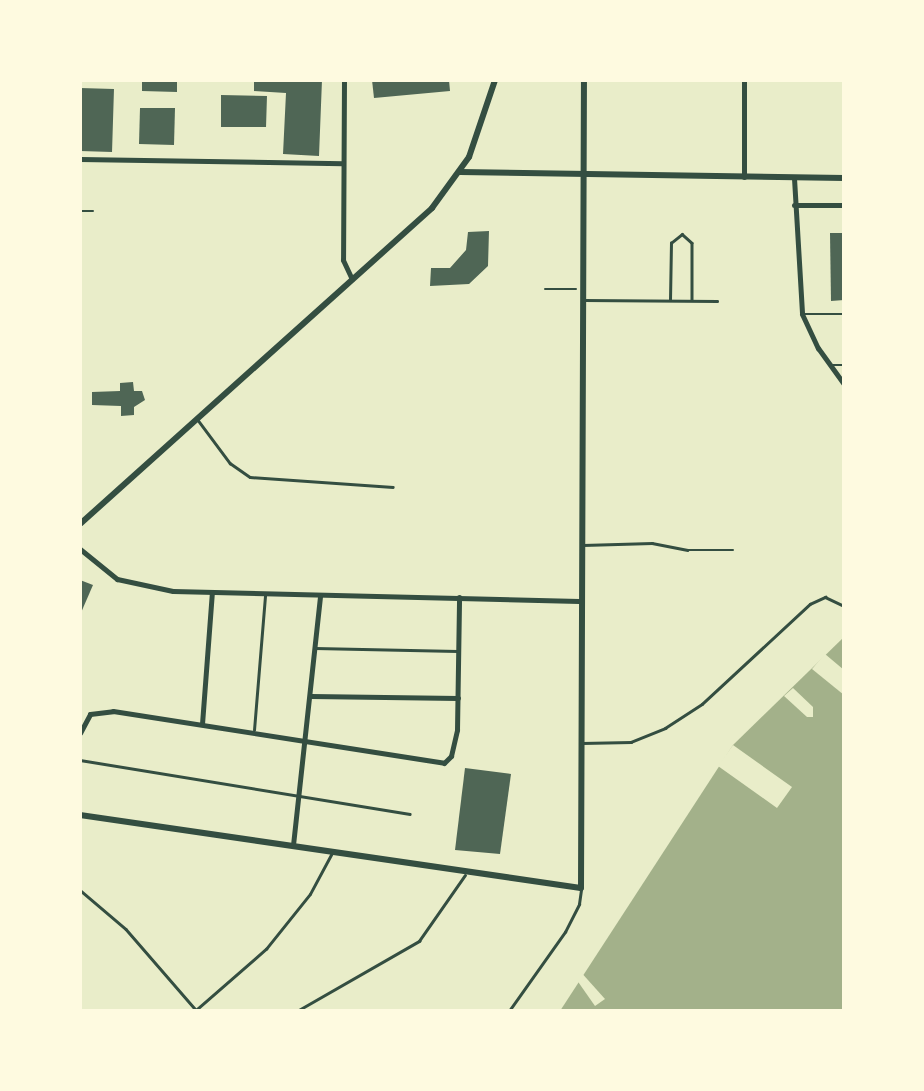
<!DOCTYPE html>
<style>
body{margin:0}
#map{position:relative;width:924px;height:1091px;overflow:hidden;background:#e9edc9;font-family:Cabin,sans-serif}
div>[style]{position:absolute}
.water>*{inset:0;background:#a3b18a}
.pier>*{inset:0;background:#e9edc9}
.building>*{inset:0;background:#4f6655}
.path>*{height:2.5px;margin:-1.25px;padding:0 1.25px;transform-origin:1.25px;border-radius:1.25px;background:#344e41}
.service>*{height:2.5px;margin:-1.25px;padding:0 1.25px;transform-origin:1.25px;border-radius:1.25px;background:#344e41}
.minor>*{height:5px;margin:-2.5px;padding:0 2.5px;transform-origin:2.5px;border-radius:2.5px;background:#344e41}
.tertiary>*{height:6px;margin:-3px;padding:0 3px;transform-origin:3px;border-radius:3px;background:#344e41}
span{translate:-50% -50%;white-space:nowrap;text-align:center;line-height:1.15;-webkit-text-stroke:9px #fefae0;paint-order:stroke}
.frame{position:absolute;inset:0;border:82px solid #fefae0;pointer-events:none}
</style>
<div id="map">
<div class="water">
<div style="clip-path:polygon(844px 637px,844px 1011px,560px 1011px,733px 745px)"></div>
</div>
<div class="pier">
<div style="clip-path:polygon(825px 654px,844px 670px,844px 695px,812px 669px)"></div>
<div style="clip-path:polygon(793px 688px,813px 707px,813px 717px,807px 717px,784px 696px)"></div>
<div style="clip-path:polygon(733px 745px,792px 787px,777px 808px,718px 766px)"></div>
<div style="clip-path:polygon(579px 970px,605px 999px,595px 1006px,574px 976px)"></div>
</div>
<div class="building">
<div style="clip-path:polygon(142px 80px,177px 80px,177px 92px,142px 91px)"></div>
<div style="clip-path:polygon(254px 80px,322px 80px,319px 156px,283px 154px,286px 93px,254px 91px)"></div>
<div style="clip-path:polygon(372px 80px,449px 80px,450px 91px,374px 98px)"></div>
<div style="clip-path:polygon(80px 88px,114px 89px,112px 152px,80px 151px)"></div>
<div style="clip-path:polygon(221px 95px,267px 96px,266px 127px,221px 127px)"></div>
<div style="clip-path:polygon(140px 108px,175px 108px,174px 145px,139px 144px)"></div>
<div style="clip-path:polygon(489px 231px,488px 266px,469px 284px,430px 286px,431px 268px,450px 268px,466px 250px,468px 232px)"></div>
<div style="clip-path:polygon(830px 233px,844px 233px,844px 300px,831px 301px)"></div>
<div style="clip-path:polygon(133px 382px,134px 391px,142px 391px,145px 400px,134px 407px,134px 415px,121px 416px,121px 406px,92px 405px,92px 392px,120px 391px,120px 383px)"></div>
<div style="clip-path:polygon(80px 580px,93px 585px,80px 615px)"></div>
<div style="clip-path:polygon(465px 768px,511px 774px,500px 854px,455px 850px)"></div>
</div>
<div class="path">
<div style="left:80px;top:211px;width:13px"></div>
<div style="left:545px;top:289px;width:31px"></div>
</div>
<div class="service">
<div style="left:584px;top:300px;width:133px;rotate:0.4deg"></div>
<div style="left:670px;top:300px;width:57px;rotate:-89deg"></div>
<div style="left:671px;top:243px;width:14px;rotate:-39deg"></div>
<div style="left:682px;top:234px;width:13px;rotate:42deg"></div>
<div style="left:692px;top:243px;width:57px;rotate:90deg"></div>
<div style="left:804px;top:314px;width:40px"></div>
<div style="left:831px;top:365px;width:13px"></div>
<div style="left:198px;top:420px;width:54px;rotate:53.3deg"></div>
<div style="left:230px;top:463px;width:24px;rotate:35deg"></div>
<div style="left:250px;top:477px;width:143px;rotate:4deg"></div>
<div style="left:583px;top:545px;width:69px;rotate:-1.7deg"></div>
<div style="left:652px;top:543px;width:36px;rotate:11deg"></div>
<div style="left:687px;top:550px;width:46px"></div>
<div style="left:315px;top:648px;width:142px;rotate:1.2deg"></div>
<div style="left:254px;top:730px;width:135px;rotate:-85.3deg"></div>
<div style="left:582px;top:743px;width:49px;rotate:-1.2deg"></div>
<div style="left:631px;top:742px;width:37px;rotate:-22deg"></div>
<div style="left:665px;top:728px;width:44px;rotate:-33deg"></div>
<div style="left:702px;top:704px;width:147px;rotate:-42.8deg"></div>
<div style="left:810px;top:604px;width:17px;rotate:-25deg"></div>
<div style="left:825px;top:597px;width:21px;rotate:25deg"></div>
<div style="left:80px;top:760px;width:334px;rotate:9.3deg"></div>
<div style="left:80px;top:890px;width:60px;rotate:40.3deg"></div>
<div style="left:126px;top:929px;width:108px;rotate:49.1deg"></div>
<div style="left:196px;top:1010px;width:93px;rotate:-41.1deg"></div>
<div style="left:266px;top:949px;width:70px;rotate:-51.3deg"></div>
<div style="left:310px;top:894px;width:47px;rotate:-61.8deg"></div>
<div style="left:297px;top:1011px;width:141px;rotate:-29.8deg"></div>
<div style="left:419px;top:941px;width:80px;rotate:-55.1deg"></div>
<div style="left:509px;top:1011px;width:97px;rotate:-54.7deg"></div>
<div style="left:565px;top:932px;width:31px;rotate:-63deg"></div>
<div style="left:579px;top:904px;width:15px;rotate:-82deg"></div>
</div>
<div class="minor">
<div style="left:344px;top:80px;width:180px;rotate:90.3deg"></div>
<div style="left:343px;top:260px;width:21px;rotate:65deg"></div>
<div style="left:80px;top:159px;width:263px;rotate:0.9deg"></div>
<div style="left:744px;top:177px;width:97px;rotate:-90deg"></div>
<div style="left:794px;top:178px;width:136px;rotate:86.6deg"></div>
<div style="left:802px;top:314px;width:38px;rotate:65deg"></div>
<div style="left:818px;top:348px;width:44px;rotate:54.2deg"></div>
<div style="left:794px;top:205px;width:50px"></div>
<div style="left:80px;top:549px;width:48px;rotate:39deg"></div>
<div style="left:117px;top:579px;width:57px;rotate:12.1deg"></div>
<div style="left:173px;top:591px;width:406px;rotate:1.4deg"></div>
<div style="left:311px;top:696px;width:147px;rotate:0.8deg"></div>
<div style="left:202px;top:724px;width:132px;rotate:-85.7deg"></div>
<div style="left:80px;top:733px;width:21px;rotate:-62deg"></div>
<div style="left:90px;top:714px;width:23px;rotate:-7deg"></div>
<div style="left:113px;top:711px;width:335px;rotate:8.9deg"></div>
<div style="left:444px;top:763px;width:10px;rotate:-45deg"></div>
<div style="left:451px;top:756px;width:27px;rotate:-77deg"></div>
<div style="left:457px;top:730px;width:133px;rotate:-89.1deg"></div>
<div style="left:293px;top:845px;width:251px;rotate:-83.8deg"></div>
</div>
<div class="tertiary">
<div style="left:460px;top:172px;width:384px;rotate:0.9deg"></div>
<div style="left:80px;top:524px;width:473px;rotate:-41.9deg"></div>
<div style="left:432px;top:208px;width:63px;rotate:-54deg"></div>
<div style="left:469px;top:157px;width:81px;rotate:-71.3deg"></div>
<div style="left:80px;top:815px;width:506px;rotate:8.29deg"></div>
<div style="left:581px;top:888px;width:808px;rotate:-89.79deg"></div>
</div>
<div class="frame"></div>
</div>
